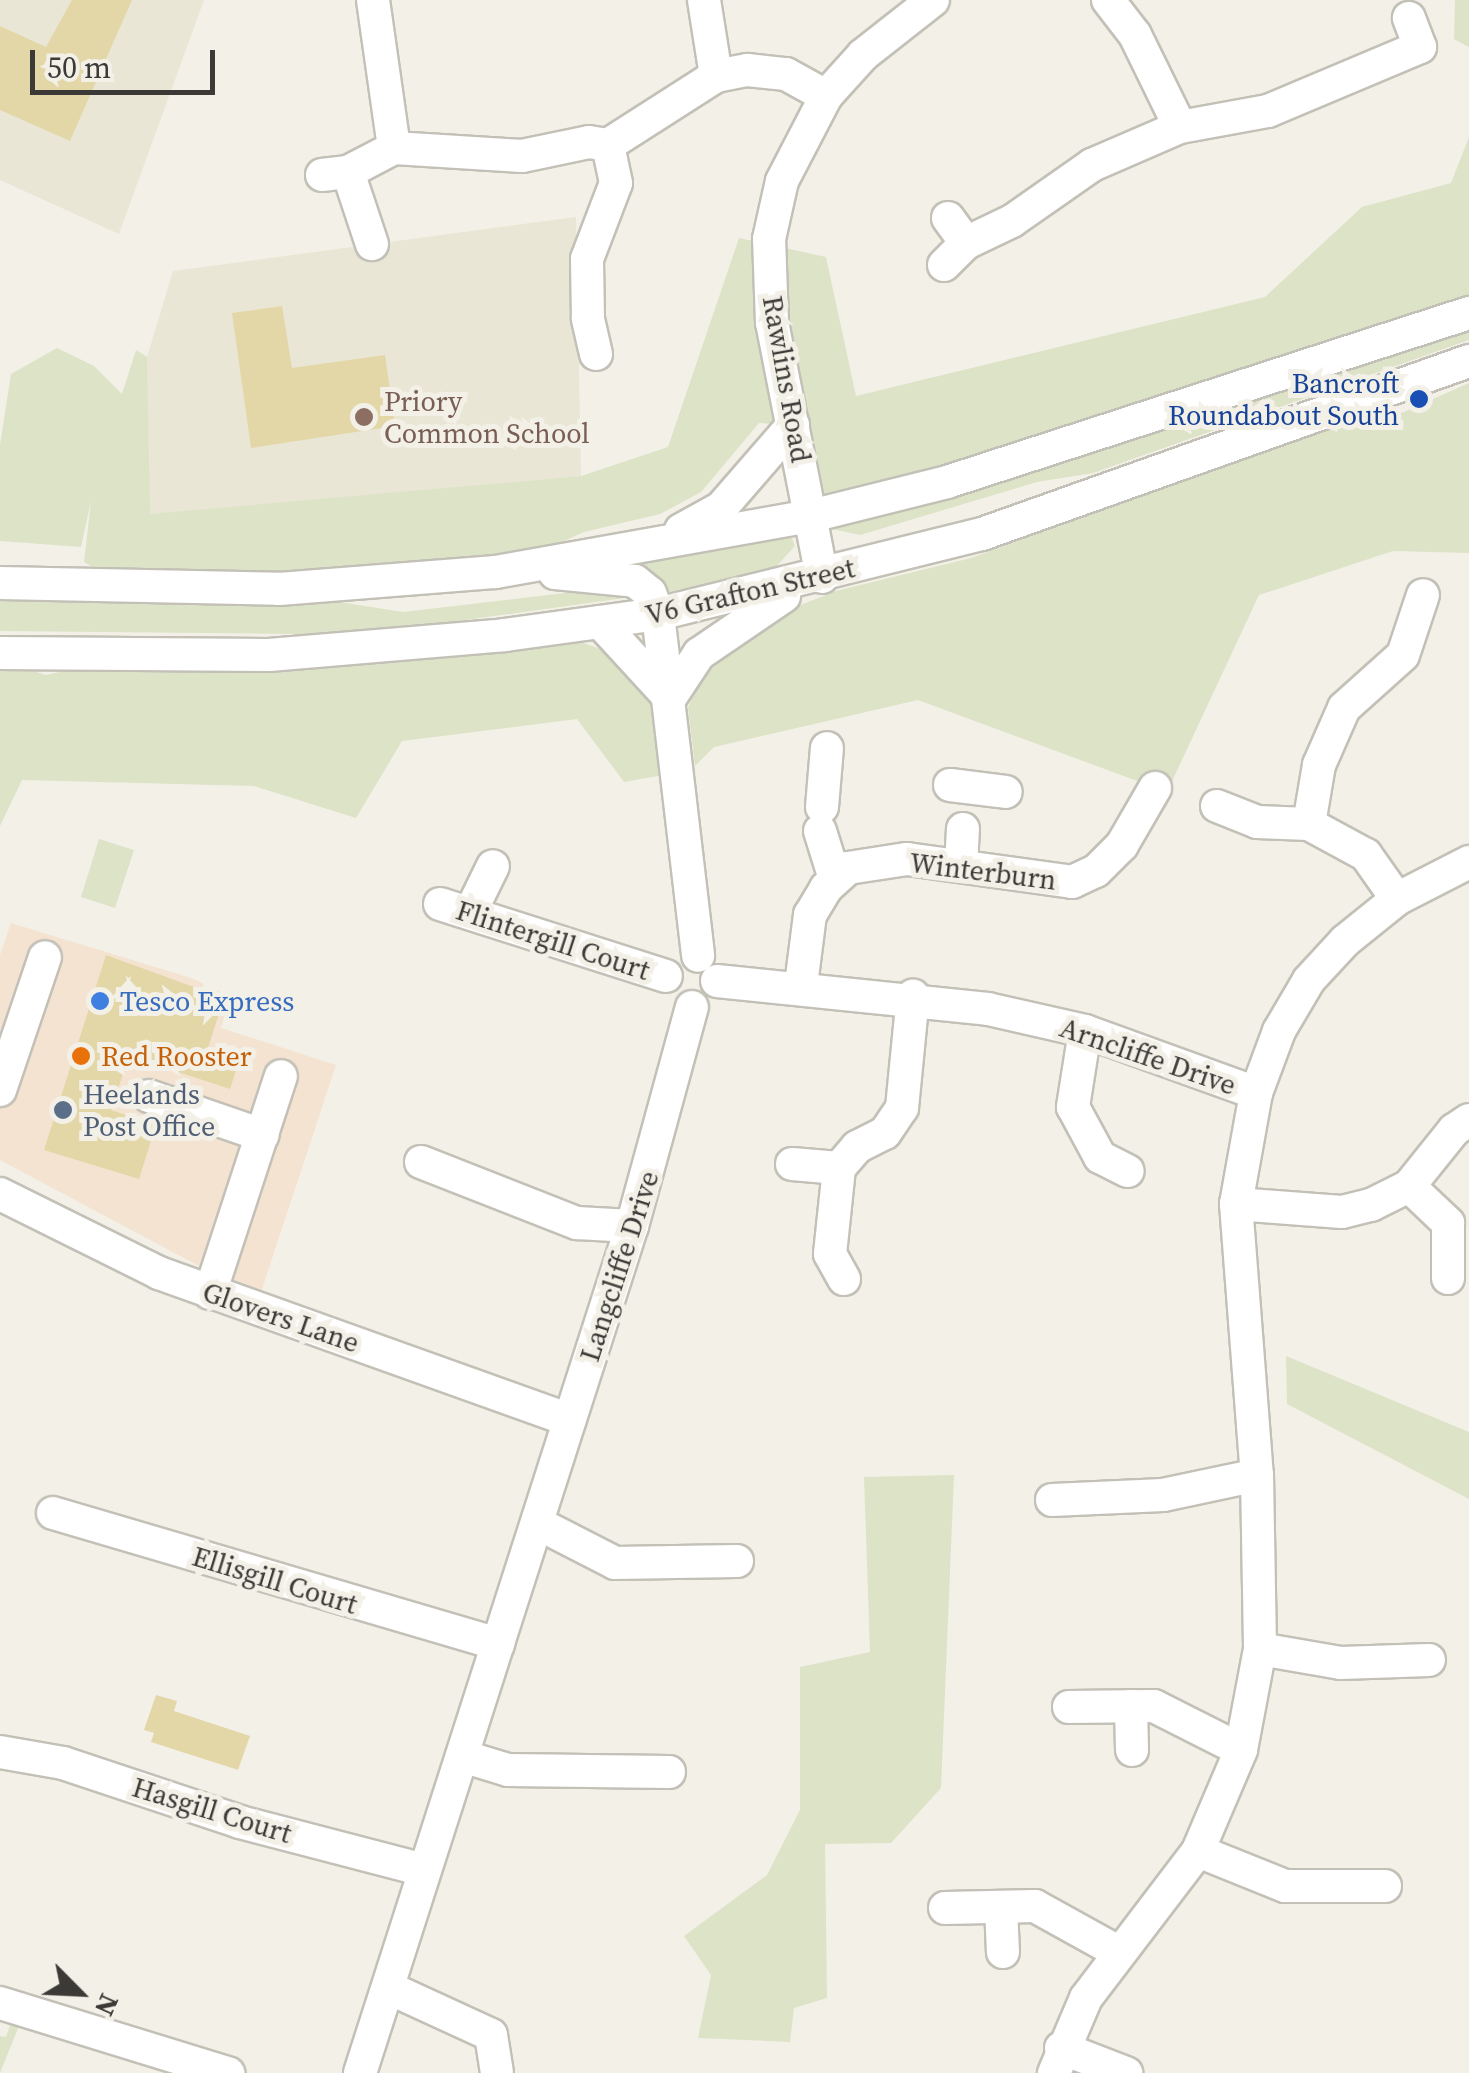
<!DOCTYPE html>
<style>
body{margin:0}
#map{position:relative;width:1469px;height:2073px;overflow:hidden;background:#f3f0e7;font-family:"Source Serif 4",serif}
div>[style]{position:absolute}
.commercial>*{inset:0;background:#f4e3d1}
.built>*{inset:0;background:#e9e6d5}
.green>*{inset:0;background:#dde3c6}
.building>*{inset:0;background:#e3d7a8}
.roads{filter:drop-shadow(2px 0 #c3c1b7) drop-shadow(-2px 0 #c3c1b7) drop-shadow(0 2px #c3c1b7) drop-shadow(0 -2px #c3c1b7)}
.minor>*{height:32px;margin:-16px;padding:0 16px;transform-origin:16px;border-radius:16px;background:#fff}
.dots>*{width:28px;height:28px;translate:-50% -50%;box-sizing:border-box;border:5px solid #f3f0e7;border-radius:50%}
span{translate:-50% -50%;white-space:nowrap;text-align:center;line-height:1.15;-webkit-text-stroke:10px #f3f0e7;paint-order:stroke}
.street-label{font-size:28px;color:#3b3a37}
.transit-label{font-size:28px;color:#164399}
.right{translate:-100% -50%;text-align:right}
.education-label{font-size:28px;color:#785e54}
.left{translate:0 -50%;text-align:left}
.shop-label{font-size:28px;color:#366cbe}
.food-label{font-size:28px;color:#c56008}
.service-label{font-size:28px;color:#4e5e75}
.north{position:absolute;left:30px;top:1943px;width:100px;height:100px;-webkit-text-stroke:8px #f3f0e7;paint-order:stroke;rotate:114deg;font-size:28px;font-weight:700;line-height:40px;text-align:center;color:#3b3a37}
.north::after{content:'';display:block;margin:auto;width:35px;height:45px;background:#3b3a37;clip-path:polygon(50% 0,100% 100%,50% 72%,0 100%)}
.scale{position:absolute;left:30px;top:50px;width:185px;height:45px;box-sizing:border-box;border:5px solid #3b3a37;border-top:0;padding-left:12px;font-size:30px;line-height:35px;white-space:nowrap;color:#3b3a37;-webkit-text-stroke:8px #f3f0e7;paint-order:stroke}
</style>
<div id="map">
<div class="commercial">
<div style="clip-path:polygon(11px 923px,191px 978px,230px 996px,221px 1028px,336px 1065px,259px 1298px,0 1160px,0 955px)"></div>
</div>
<div class="built">
<div style="clip-path:polygon(0 0,204px 0,119px 234px,0 180px)"></div>
<div style="clip-path:polygon(576px 217px,581px 476px,149px 515px,147px 357px,173px 271px)"></div>
</div>
<div class="green">
<div style="clip-path:polygon(1455px 0,1469px 0,1469px 47px,1454px 39px)"></div>
<div style="clip-path:polygon(evenodd,1469px 137px,1469px 308px,811px 516px,793px 425px,759px 423px,701px 492px,660px 514px,584px 532px,496px 572px,130px 588px,84px 562px,91px 501px,81px 547px,0 541px,0 445px,11px 374px,57px 348px,94px 366px,122px 394px,136px 350px,147px 357px,150px 514px,581px 476px,668px 447px,739px 238px,826px 257px,856px 396px,1265px 297px,1362px 207px,1451px 183px,1469px 137px,771px 299px,791px 422px,765px 378px,771px 299px)"></div>
<div style="clip-path:polygon(1469px 323px,1469px 340px,1093px 473px,1037px 482px,860px 535px,832px 529px,835px 522px)"></div>
<div style="clip-path:polygon(1469px 383px,1469px 553px,1393px 551px,1259px 595px,1167px 792px,918px 700px,714px 747px,695px 766px,688px 708px,702px 673px,768px 618px,836px 591px,971px 558px,1313px 434px,1404px 412px)"></div>
<div style="clip-path:polygon(790px 533px,795px 546px,773px 570px,668px 592px,631px 562px)"></div>
<div style="clip-path:polygon(608px 588px,639px 596px,444px 623px,304px 634px,0 631px,0 599px,314px 598px,403px 612px)"></div>
<div style="clip-path:polygon(583px 643px,616px 654px,647px 686px,663px 775px,624px 782px,577px 719px,402px 741px,356px 818px,254px 786px,22px 780px,0 826px,0 661px,46px 675px,123px 658px)"></div>
<div style="clip-path:polygon(99px 839px,134px 850px,115px 908px,81px 897px)"></div>
<div style="clip-path:polygon(1286px 1356px,1469px 1432px,1469px 1499px,1287px 1404px)"></div>
<div style="clip-path:polygon(954px 1475px,941px 1788px,891px 1843px,825px 1844px,827px 1998px,794px 2008px,790px 2042px,698px 2038px,711px 1975px,684px 1936px,767px 1875px,800px 1810px,800px 1667px,870px 1652px,864px 1477px)"></div>
<div style="clip-path:polygon(16px 2008px,25px 2011px,0 2073px,0 2036px,6px 2037px)"></div>
</div>
<div class="building">
<div style="clip-path:polygon(72px 0,132px 0,70px 141px,0 110px,0 26px,46px 47px)"></div>
<div style="clip-path:polygon(282px 306px,292px 368px,385px 355px,395px 426px,251px 448px,232px 313px)"></div>
<div style="clip-path:polygon(106px 955px,224px 998px,207px 1051px,239px 1061px,230px 1089px,129px 1056px,111px 1110px,156px 1125px,139px 1179px,44px 1150px)"></div>
<div style="clip-path:polygon(156px 1695px,177px 1701px,174px 1711px,250px 1736px,238px 1770px,151px 1742px,154px 1733px,144px 1730px)"></div>
</div>
<div class="roads">
<div class="minor">
<div style="left:373px;top:0;width:149px;rotate:81.9deg"></div>
<div style="left:704px;top:0;width:77px;rotate:81deg"></div>
<div style="left:1108px;top:0;width:44px;rotate:52.4deg"></div>
<div style="left:1135px;top:35px;width:102px;rotate:63.9deg"></div>
<div style="left:348px;top:172px;width:76px;rotate:71.6deg"></div>
<div style="left:322px;top:175px;width:26px;rotate:-7deg"></div>
<div style="left:348px;top:172px;width:52px;rotate:-27.6deg"></div>
<div style="left:394px;top:148px;width:128px;rotate:3.6deg"></div>
<div style="left:522px;top:156px;width:68px;rotate:-11.8deg"></div>
<div style="left:589px;top:142px;width:19px;rotate:9deg"></div>
<div style="left:608px;top:145px;width:128px;rotate:-32.6deg"></div>
<div style="left:716px;top:76px;width:32px;rotate:-11deg"></div>
<div style="left:747px;top:70px;width:39px;rotate:6deg"></div>
<div style="left:786px;top:74px;width:46px;rotate:28.8deg"></div>
<div style="left:948px;top:218px;width:31px;rotate:54deg"></div>
<div style="left:944px;top:265px;width:31px;rotate:-45deg"></div>
<div style="left:966px;top:243px;width:51px;rotate:-25.6deg"></div>
<div style="left:1012px;top:221px;width:98px;rotate:-35deg"></div>
<div style="left:1092px;top:165px;width:96px;rotate:-23.4deg"></div>
<div style="left:1180px;top:127px;width:89px;rotate:-10.3deg"></div>
<div style="left:1268px;top:111px;width:165px;rotate:-22.8deg"></div>
<div style="left:1420px;top:47px;width:31px;rotate:-111deg"></div>
<div style="left:596px;top:354px;width:37px;rotate:-103deg"></div>
<div style="left:588px;top:318px;width:59px;rotate:-91deg"></div>
<div style="left:587px;top:259px;width:81px;rotate:-69.1deg"></div>
<div style="left:616px;top:183px;width:39px;rotate:-102deg"></div>
<div style="left:681px;top:530px;width:46px;rotate:-28.8deg"></div>
<div style="left:721px;top:508px;width:110px;rotate:-49.1deg"></div>
<div style="left:555px;top:573px;width:80px;rotate:5.7deg"></div>
<div style="left:635px;top:581px;width:19px;rotate:39deg"></div>
<div style="left:650px;top:593px;width:22px;rotate:69deg"></div>
<div style="left:658px;top:614px;width:344px;rotate:83.3deg"></div>
<div style="left:822px;top:577px;width:259px;rotate:-101.1deg"></div>
<div style="left:772px;top:323px;width:84px;rotate:-92deg"></div>
<div style="left:769px;top:239px;width:59px;rotate:-77.4deg"></div>
<div style="left:782px;top:181px;width:96px;rotate:-62.6deg"></div>
<div style="left:826px;top:96px;width:55px;rotate:-47.9deg"></div>
<div style="left:863px;top:55px;width:89px;rotate:-38.2deg"></div>
<div style="left:0;top:583px;width:279px;rotate:1.2deg"></div>
<div style="left:279px;top:589px;width:218px;rotate:-4.5deg"></div>
<div style="left:496px;top:572px;width:320px;rotate:-10.1deg"></div>
<div style="left:811px;top:516px;width:140px;rotate:-14deg"></div>
<div style="left:947px;top:482px;width:549px;rotate:-17.94deg"></div>
<div style="left:600px;top:622px;width:103px;rotate:47.4deg"></div>
<div style="left:0;top:653px;width:269px;rotate:0.4deg"></div>
<div style="left:269px;top:655px;width:237px;rotate:-4.8deg"></div>
<div style="left:505px;top:635px;width:154px;rotate:-7.8deg"></div>
<div style="left:658px;top:614px;width:334px;rotate:-13.9deg"></div>
<div style="left:982px;top:534px;width:517px;rotate:-19.56deg"></div>
<div style="left:670px;top:698px;width:53px;rotate:-56.6deg"></div>
<div style="left:699px;top:654px;width:103px;rotate:-34.3deg"></div>
<div style="left:950px;top:785px;width:56px;rotate:7.1deg"></div>
<div style="left:1217px;top:806px;width:43px;rotate:21.8deg"></div>
<div style="left:1257px;top:822px;width:52px;rotate:2.2deg"></div>
<div style="left:822px;top:807px;width:59px;rotate:-85.2deg"></div>
<div style="left:820px;top:831px;width:50px;rotate:72.6deg"></div>
<div style="left:961px;top:866px;width:37px;rotate:-87deg"></div>
<div style="left:1397px;top:899px;width:54px;rotate:-125.2deg"></div>
<div style="left:1366px;top:855px;width:65px;rotate:-151.5deg"></div>
<div style="left:1309px;top:824px;width:60px;rotate:-80.4deg"></div>
<div style="left:1319px;top:765px;width:62px;rotate:-66.3deg"></div>
<div style="left:1344px;top:708px;width:79px;rotate:-41.9deg"></div>
<div style="left:1403px;top:655px;width:63px;rotate:-71.6deg"></div>
<div style="left:440px;top:904px;width:237px;rotate:17.7deg"></div>
<div style="left:470px;top:913px;width:52px;rotate:-63.9deg"></div>
<div style="left:717px;top:981px;width:272px;rotate:5.9deg"></div>
<div style="left:988px;top:1009px;width:99px;rotate:12.8deg"></div>
<div style="left:1085px;top:1031px;width:182px;rotate:19.9deg"></div>
<div style="left:1256px;top:1093px;width:113px;rotate:100.2deg"></div>
<div style="left:1236px;top:1204px;width:272px;rotate:85.6deg"></div>
<div style="left:1257px;top:1475px;width:174px;rotate:89deg"></div>
<div style="left:1260px;top:1649px;width:103px;rotate:100.7deg"></div>
<div style="left:1241px;top:1750px;width:110px;rotate:113.1deg"></div>
<div style="left:1198px;top:1851px;width:185px;rotate:127.3deg"></div>
<div style="left:1086px;top:1998px;width:82px;rotate:113.1deg"></div>
<div style="left:801px;top:985px;width:71px;rotate:-82.7deg"></div>
<div style="left:810px;top:915px;width:31px;rotate:-59deg"></div>
<div style="left:826px;top:888px;width:30px;rotate:-42deg"></div>
<div style="left:848px;top:868px;width:60px;rotate:-8.7deg"></div>
<div style="left:907px;top:859px;width:167px;rotate:7.9deg"></div>
<div style="left:1072px;top:882px;width:26px;rotate:-25deg"></div>
<div style="left:1096px;top:871px;width:37px;rotate:-45deg"></div>
<div style="left:1122px;top:845px;width:66px;rotate:-59.9deg"></div>
<div style="left:1085px;top:1031px;width:77px;rotate:99deg"></div>
<div style="left:1073px;top:1107px;width:57px;rotate:61.6deg"></div>
<div style="left:1100px;top:1157px;width:31px;rotate:27deg"></div>
<div style="left:0;top:1090px;width:140px;rotate:-71.3deg"></div>
<div style="left:1256px;top:1093px;width:66px;rotate:-69.6deg"></div>
<div style="left:1279px;top:1031px;width:59px;rotate:-59.5deg"></div>
<div style="left:1309px;top:980px;width:53px;rotate:-47.3deg"></div>
<div style="left:1345px;top:941px;width:67px;rotate:-38.9deg"></div>
<div style="left:1397px;top:899px;width:81px;rotate:-27.2deg"></div>
<div style="left:149px;top:1096px;width:120px;rotate:19deg"></div>
<div style="left:421px;top:1162px;width:168px;rotate:21.4deg"></div>
<div style="left:577px;top:1223px;width:55px;rotate:3.1deg"></div>
<div style="left:792px;top:1164px;width:47px;rotate:4.9deg"></div>
<div style="left:1409px;top:1186px;width:54px;rotate:43.5deg"></div>
<div style="left:1448px;top:1223px;width:55px;rotate:90deg"></div>
<div style="left:0;top:1194px;width:178px;rotate:26.4deg"></div>
<div style="left:159px;top:1273px;width:436px;rotate:19.7deg"></div>
<div style="left:1236px;top:1204px;width:106px;rotate:4.3deg"></div>
<div style="left:1342px;top:1212px;width:30px;rotate:-14deg"></div>
<div style="left:1371px;top:1205px;width:42px;rotate:-26.6deg"></div>
<div style="left:1409px;top:1186px;width:72px;rotate:-51.2deg"></div>
<div style="left:1454px;top:1130px;width:18px;rotate:-34deg"></div>
<div style="left:844px;top:1279px;width:29px;rotate:-119deg"></div>
<div style="left:830px;top:1254px;width:86px;rotate:-84deg"></div>
<div style="left:839px;top:1168px;width:28px;rotate:-49deg"></div>
<div style="left:857px;top:1147px;width:31px;rotate:-27deg"></div>
<div style="left:885px;top:1133px;width:30px;rotate:-56deg"></div>
<div style="left:902px;top:1108px;width:113px;rotate:-84.4deg"></div>
<div style="left:210px;top:1293px;width:228px;rotate:-71.9deg"></div>
<div style="left:1052px;top:1500px;width:111px;rotate:-2.6deg"></div>
<div style="left:1163px;top:1495px;width:96px;rotate:-12deg"></div>
<div style="left:53px;top:1513px;width:464px;rotate:16.4deg"></div>
<div style="left:539px;top:1524px;width:85px;rotate:27.2deg"></div>
<div style="left:615px;top:1563px;width:122px;rotate:-0.9deg"></div>
<div style="left:1260px;top:1649px;width:82px;rotate:9.8deg"></div>
<div style="left:1341px;top:1663px;width:88px;rotate:-2deg"></div>
<div style="left:1131px;top:1706px;width:44px;rotate:88.7deg"></div>
<div style="left:1069px;top:1707px;width:85px;rotate:-0.7deg"></div>
<div style="left:1154px;top:1706px;width:97px;rotate:26.8deg"></div>
<div style="left:0;top:1752px;width:64px;rotate:9.9deg"></div>
<div style="left:63px;top:1763px;width:187px;rotate:18.4deg"></div>
<div style="left:240px;top:1822px;width:190px;rotate:14.6deg"></div>
<div style="left:462px;top:1756px;width:48px;rotate:16.9deg"></div>
<div style="left:508px;top:1770px;width:161px;rotate:0.7deg"></div>
<div style="left:1198px;top:1851px;width:94px;rotate:21.9deg"></div>
<div style="left:1285px;top:1886px;width:100px"></div>
<div style="left:1001px;top:1907px;width:45px;rotate:87.5deg"></div>
<div style="left:945px;top:1908px;width:90px;rotate:-1.3deg"></div>
<div style="left:1035px;top:1906px;width:95px;rotate:29deg"></div>
<div style="left:389px;top:1988px;width:112px;rotate:24.7deg"></div>
<div style="left:491px;top:2035px;width:38px;rotate:81deg"></div>
<div style="left:0;top:2003px;width:239px;rotate:17.1deg"></div>
<div style="left:1061px;top:2048px;width:70px;rotate:21deg"></div>
<div style="left:360px;top:2073px;width:890px;rotate:-72.2deg"></div>
<div style="left:632px;top:1226px;width:227px;rotate:-74.7deg"></div>
</div>
</div>
<div class="dots">
<div style="left:1419px;top:399px;background:#1a4fb4"></div>
<div style="left:364px;top:417px;background:#8d6e63"></div>
<div style="left:100px;top:1001px;background:#3f7fe0"></div>
<div style="left:81px;top:1056px;background:#e8710a"></div>
<div style="left:63px;top:1110px;background:#5c6f8a"></div>
</div>
<div class="street-label">
<span style="left:787px;top:379px;rotate:80deg">Rawlins Road</span>
<span style="left:750px;top:591px;rotate:-13deg">V6 Grafton Street</span>
<span style="left:983px;top:871px;rotate:7deg">Winterburn</span>
<span style="left:553px;top:940px;rotate:18deg">Flintergill Court</span>
<span style="left:1148px;top:1056px;rotate:19deg">Arncliffe Drive</span>
<span style="left:619px;top:1266px;rotate:-72deg">Langcliffe Drive</span>
<span style="left:281px;top:1317px;rotate:19deg">Glovers Lane</span>
<span style="left:275px;top:1580px;rotate:17deg">Ellisgill Court</span>
<span style="left:212px;top:1810px;rotate:17deg">Hasgill Court</span>
</div>
<div class="transit-label">
<span class="right" style="left:1399px;top:399px">Bancroft<br>Roundabout South</span>
</div>
<div class="education-label">
<span class="left" style="left:384px;top:417px">Priory<br>Common School</span>
</div>
<div class="shop-label">
<span class="left" style="left:120px;top:1001px">Tesco Express</span>
</div>
<div class="food-label">
<span class="left" style="left:101px;top:1056px">Red Rooster</span>
</div>
<div class="service-label">
<span class="left" style="left:83px;top:1110px">Heelands<br>Post Office</span>
</div>
<div class="north">N</div>
<div class="scale">50 m</div>
</div>
